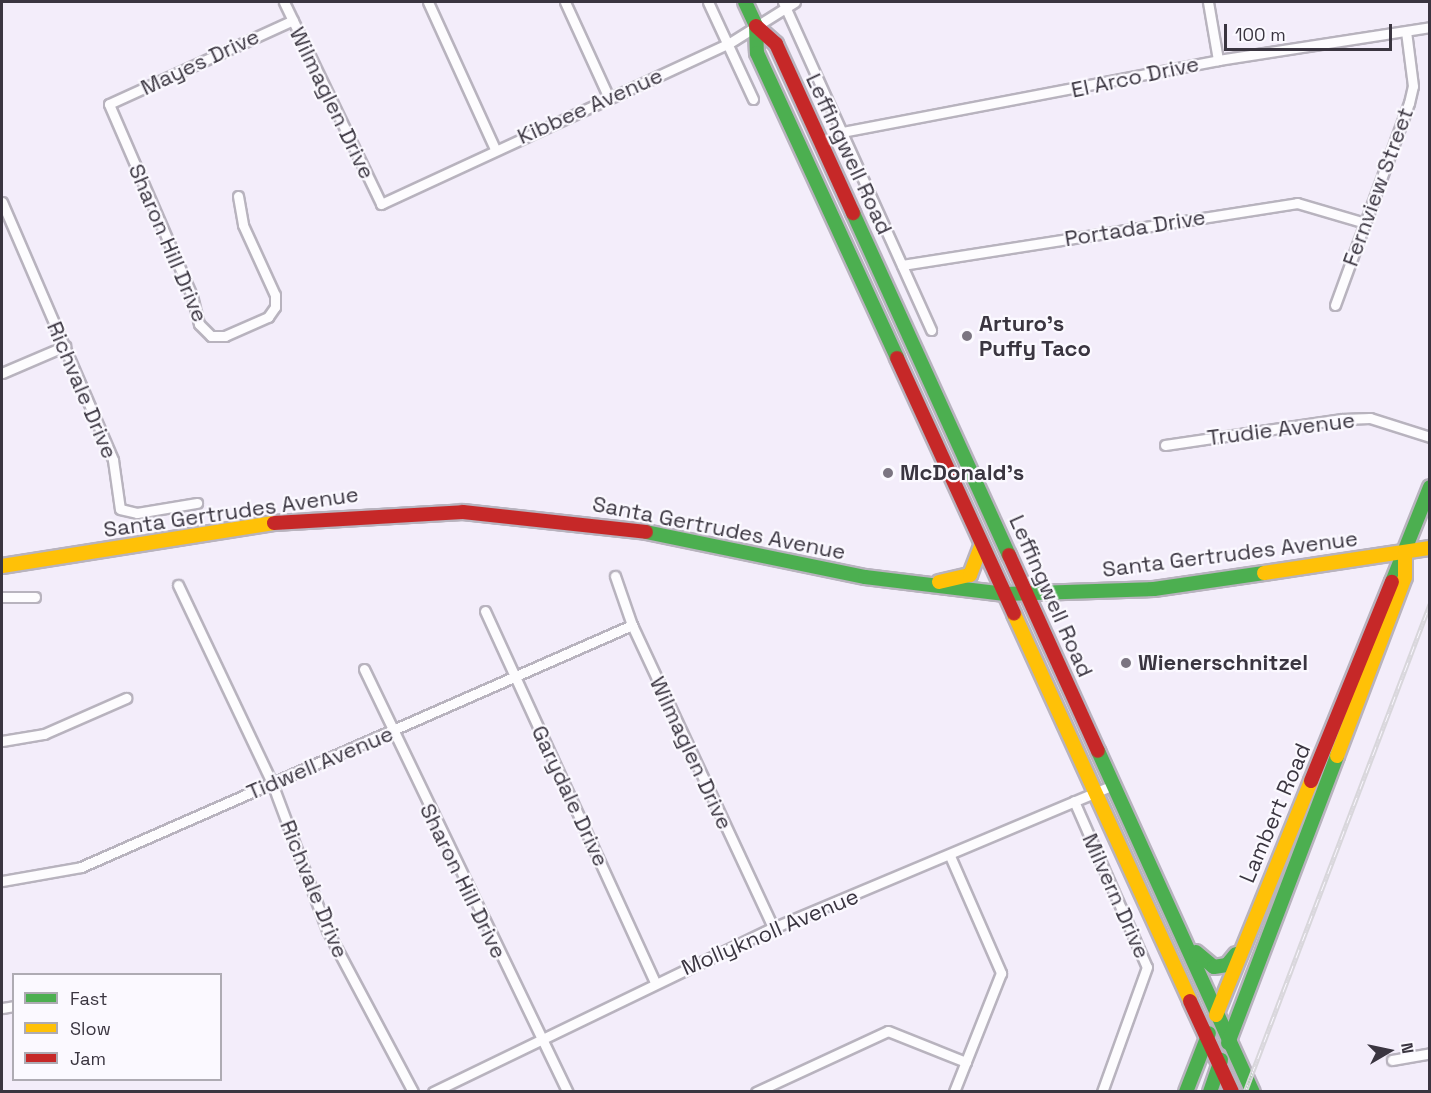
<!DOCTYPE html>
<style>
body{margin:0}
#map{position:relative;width:1431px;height:1093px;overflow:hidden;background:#f3edfa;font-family:"Space Grotesk",sans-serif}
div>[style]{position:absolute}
.roads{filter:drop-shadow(2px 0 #b8b3be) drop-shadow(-2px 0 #b8b3be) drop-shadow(0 2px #b8b3be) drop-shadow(0 -2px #b8b3be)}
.street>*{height:9px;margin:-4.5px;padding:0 4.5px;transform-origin:4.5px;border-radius:4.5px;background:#fdfcfe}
.fast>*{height:14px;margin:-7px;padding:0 7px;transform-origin:7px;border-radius:7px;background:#4caf50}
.slow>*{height:14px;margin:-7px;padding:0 7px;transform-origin:7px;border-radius:7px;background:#ffc107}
.jam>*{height:14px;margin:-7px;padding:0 7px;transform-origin:7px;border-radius:7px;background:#c62828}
.rail>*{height:5px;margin-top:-2.5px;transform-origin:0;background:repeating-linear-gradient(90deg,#fbf9ff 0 9px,#d8d6db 0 18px);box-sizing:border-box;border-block:2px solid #d8d6db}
.dots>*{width:16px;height:16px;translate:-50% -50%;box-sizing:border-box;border:3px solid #fbf9ff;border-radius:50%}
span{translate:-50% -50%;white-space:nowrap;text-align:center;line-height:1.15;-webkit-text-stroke:4.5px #fbf9ff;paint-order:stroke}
.street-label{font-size:22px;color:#3a3540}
.poi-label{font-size:22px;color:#3a3540;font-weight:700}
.left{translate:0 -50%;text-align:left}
.frame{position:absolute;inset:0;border:3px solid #3a3540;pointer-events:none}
.legend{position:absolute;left:12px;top:973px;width:210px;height:108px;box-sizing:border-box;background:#fbf9ff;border:2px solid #aeabb3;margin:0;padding:8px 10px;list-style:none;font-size:18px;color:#3a3540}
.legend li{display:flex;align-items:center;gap:12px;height:30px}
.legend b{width:30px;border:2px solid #aeabb3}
.north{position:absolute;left:1359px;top:1021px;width:60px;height:60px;-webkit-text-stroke:4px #fbf9ff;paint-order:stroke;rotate:81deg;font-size:16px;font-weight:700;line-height:24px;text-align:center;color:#3a3540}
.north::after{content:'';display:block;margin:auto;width:21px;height:27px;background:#3a3540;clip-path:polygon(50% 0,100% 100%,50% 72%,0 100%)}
.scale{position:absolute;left:1224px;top:24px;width:168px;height:27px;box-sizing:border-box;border:3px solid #3a3540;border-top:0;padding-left:8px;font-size:18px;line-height:21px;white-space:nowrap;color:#3a3540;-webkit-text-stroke:4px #fbf9ff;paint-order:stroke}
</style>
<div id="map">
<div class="roads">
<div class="street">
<div style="left:284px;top:2px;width:224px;rotate:64.3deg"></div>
<div style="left:381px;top:204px;width:382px;rotate:-24.8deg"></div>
<div style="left:728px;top:44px;width:79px;rotate:-32.1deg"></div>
<div style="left:428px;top:2px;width:162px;rotate:65.5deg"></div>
<div style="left:565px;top:2px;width:103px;rotate:65.4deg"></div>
<div style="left:708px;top:2px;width:107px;rotate:65.1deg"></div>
<div style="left:783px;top:2px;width:360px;rotate:65.7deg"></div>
<div style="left:1208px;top:2px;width:59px;rotate:80.2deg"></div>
<div style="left:842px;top:132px;width:383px;rotate:-10.8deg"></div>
<div style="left:1218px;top:60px;width:215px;rotate:-8.8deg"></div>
<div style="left:238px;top:196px;width:29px;rotate:80deg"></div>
<div style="left:243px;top:225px;width:77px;rotate:65.4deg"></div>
<div style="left:275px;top:295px;width:12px;rotate:90deg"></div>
<div style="left:275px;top:307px;width:12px;rotate:125deg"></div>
<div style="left:268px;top:317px;width:47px;rotate:156.2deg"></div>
<div style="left:225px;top:336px;width:14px;rotate:180deg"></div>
<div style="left:211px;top:336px;width:17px;rotate:-135deg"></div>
<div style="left:199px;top:324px;width:29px;rotate:-104deg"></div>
<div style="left:192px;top:296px;width:209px;rotate:-113.4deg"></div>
<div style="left:109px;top:104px;width:202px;rotate:-24.5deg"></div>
<div style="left:2px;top:202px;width:281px;rotate:66.7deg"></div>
<div style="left:113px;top:460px;width:49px;rotate:81.9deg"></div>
<div style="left:120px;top:509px;width:17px;rotate:13deg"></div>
<div style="left:137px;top:513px;width:61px;rotate:-9.5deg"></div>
<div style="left:902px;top:265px;width:400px;rotate:-8.9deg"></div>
<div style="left:1297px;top:203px;width:71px;rotate:16.4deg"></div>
<div style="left:1335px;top:305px;width:215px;rotate:-69.9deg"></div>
<div style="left:1409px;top:103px;width:17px;rotate:-77deg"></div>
<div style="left:1413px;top:86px;width:55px;rotate:-97.3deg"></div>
<div style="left:2px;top:373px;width:69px;rotate:-23.2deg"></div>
<div style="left:1165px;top:445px;width:179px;rotate:-8.4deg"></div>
<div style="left:1342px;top:419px;width:28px;rotate:-2deg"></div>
<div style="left:1370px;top:418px;width:63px;rotate:17.6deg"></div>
<div style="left:615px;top:576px;width:52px;rotate:70.9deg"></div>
<div style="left:632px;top:625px;width:334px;rotate:65deg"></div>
<div style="left:178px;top:585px;width:219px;rotate:64.6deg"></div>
<div style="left:272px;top:783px;width:157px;rotate:69.5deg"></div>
<div style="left:327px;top:930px;width:183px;rotate:62deg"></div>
<div style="left:2px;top:597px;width:33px"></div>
<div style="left:485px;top:611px;width:408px;rotate:65.4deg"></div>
<div style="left:364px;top:669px;width:470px;rotate:64.3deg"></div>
<div style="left:2px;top:741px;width:43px;rotate:-9.5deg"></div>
<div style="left:44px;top:734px;width:90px;rotate:-23.7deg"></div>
<div style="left:1074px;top:801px;width:181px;rotate:66.3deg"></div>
<div style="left:1147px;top:967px;width:133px;rotate:109.8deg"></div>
<div style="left:950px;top:856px;width:128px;rotate:66.4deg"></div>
<div style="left:1001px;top:973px;width:128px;rotate:111.6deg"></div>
<div style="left:2px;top:881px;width:80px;rotate:-10deg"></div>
<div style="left:81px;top:867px;width:602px;rotate:-23.71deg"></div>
<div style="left:2px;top:1008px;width:12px;rotate:-9deg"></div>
<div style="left:1392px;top:1060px;width:39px;rotate:-10deg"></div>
<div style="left:433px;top:1092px;width:377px;rotate:-25.8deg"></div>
<div style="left:773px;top:928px;width:370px;rotate:-22.8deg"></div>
<div style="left:756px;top:1092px;width:145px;rotate:-24.8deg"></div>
<div style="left:888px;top:1031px;width:84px;rotate:21.7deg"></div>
</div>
<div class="fast">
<div style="left:745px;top:2px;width:26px;rotate:65deg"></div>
<div style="left:756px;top:26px;width:27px;rotate:88deg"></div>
<div style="left:757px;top:53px;width:336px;rotate:65.3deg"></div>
<div style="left:853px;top:213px;width:376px;rotate:65.5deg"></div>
<div style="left:646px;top:532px;width:224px;rotate:11.6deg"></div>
<div style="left:865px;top:577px;width:141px;rotate:6.9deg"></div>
<div style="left:1005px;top:594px;width:149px;rotate:-1.9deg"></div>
<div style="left:1154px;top:589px;width:111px;rotate:-8.3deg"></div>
<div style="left:1392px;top:582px;width:102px;rotate:-68.2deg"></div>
<div style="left:1098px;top:751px;width:375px;rotate:65.6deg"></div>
<div style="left:1196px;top:952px;width:23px;rotate:40deg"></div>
<div style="left:1214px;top:967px;width:13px;rotate:-9deg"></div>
<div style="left:1227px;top:965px;width:14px;rotate:-51deg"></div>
<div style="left:1228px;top:1043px;width:307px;rotate:-69.2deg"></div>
<div style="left:1186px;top:1092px;width:63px;rotate:-68.7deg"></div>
<div style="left:1210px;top:1092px;width:34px;rotate:-71deg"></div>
</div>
<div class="slow">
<div style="left:2px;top:566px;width:275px;rotate:-9deg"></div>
<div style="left:1264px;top:573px;width:168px;rotate:-8.6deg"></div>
<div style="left:939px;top:582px;width:32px;rotate:-13deg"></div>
<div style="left:970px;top:575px;width:31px;rotate:-69deg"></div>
<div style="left:1014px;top:614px;width:425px;rotate:65.5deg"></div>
<div style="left:1337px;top:756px;width:191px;rotate:-69.2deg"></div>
<div style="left:1405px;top:577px;width:23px;rotate:-90deg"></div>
<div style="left:1216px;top:1015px;width:253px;rotate:-67.9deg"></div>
</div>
<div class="jam">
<div style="left:756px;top:26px;width:27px;rotate:42deg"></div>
<div style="left:776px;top:44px;width:186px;rotate:65.5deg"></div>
<div style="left:897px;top:358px;width:281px;rotate:65.4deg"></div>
<div style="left:274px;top:523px;width:189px;rotate:-3.3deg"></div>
<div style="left:463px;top:512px;width:184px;rotate:6.2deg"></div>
<div style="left:1009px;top:555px;width:215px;rotate:65.6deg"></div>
<div style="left:1311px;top:781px;width:215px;rotate:-67.9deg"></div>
<div style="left:1190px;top:1001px;width:100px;rotate:65.2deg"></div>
</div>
</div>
<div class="rail">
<div style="left:1245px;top:1092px;width:522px;rotate:-69.24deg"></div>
</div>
<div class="dots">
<div style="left:967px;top:336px;background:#7b7581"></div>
<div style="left:888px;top:473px;background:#7b7581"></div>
<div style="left:1126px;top:663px;background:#7b7581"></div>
</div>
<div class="street-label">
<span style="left:200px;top:62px;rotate:-25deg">Mayes Drive</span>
<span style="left:1135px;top:77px;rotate:-12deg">El Arco Drive</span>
<span style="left:332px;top:103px;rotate:64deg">Wilmaglen Drive</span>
<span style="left:590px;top:106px;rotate:-24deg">Kibbee Avenue</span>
<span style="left:849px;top:154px;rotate:65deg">Leffingwell Road</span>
<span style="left:1378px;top:187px;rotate:-70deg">Fernview Street</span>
<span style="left:1135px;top:228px;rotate:-9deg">Portada Drive</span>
<span style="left:168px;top:243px;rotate:67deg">Sharon Hill Drive</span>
<span style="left:82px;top:390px;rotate:67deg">Richvale Drive</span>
<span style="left:1281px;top:429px;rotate:-7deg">Trudie Avenue</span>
<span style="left:231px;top:512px;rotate:-8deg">Santa Gertrudes Avenue</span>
<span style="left:719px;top:528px;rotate:11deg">Santa Gertrudes Avenue</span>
<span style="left:1230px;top:554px;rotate:-7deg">Santa Gertrudes Avenue</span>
<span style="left:1051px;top:596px;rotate:66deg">Leffingwell Road</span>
<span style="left:691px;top:753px;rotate:65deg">Wilmaglen Drive</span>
<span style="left:320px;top:763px;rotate:-23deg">Tidwell Avenue</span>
<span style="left:570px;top:796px;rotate:65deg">Garydale Drive</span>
<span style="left:1275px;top:813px;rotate:-67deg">Lambert Road</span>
<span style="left:463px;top:881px;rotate:64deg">Sharon Hill Drive</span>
<span style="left:314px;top:889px;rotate:68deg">Richvale Drive</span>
<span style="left:1116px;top:896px;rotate:66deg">Milvern Drive</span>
<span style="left:770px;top:932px;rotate:-23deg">Mollyknoll Avenue</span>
</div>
<div class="poi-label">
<span class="left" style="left:979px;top:336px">Arturo's<br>Puffy Taco</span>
<span class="left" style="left:900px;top:473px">McDonald's</span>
<span class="left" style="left:1138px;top:663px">Wienerschnitzel</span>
</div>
<div class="frame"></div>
<ul class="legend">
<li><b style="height:8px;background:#4caf50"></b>Fast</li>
<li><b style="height:8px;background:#ffc107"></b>Slow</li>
<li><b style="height:8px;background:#c62828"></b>Jam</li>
</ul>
<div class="north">N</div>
<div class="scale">100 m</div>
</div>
